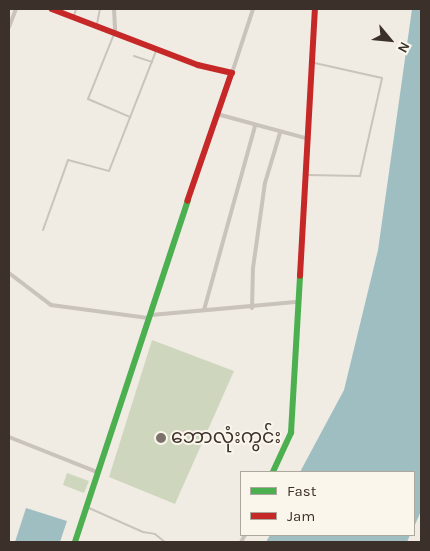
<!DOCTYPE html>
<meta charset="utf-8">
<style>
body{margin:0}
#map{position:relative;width:430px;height:551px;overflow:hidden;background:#f0ece4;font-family:Karla,"Noto Sans Myanmar",sans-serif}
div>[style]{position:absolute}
.green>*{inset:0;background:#ced7bd}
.water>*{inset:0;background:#9fbec2}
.lane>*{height:2px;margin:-1px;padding:0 1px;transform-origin:1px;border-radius:1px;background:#c9c3bc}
.street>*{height:4px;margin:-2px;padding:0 2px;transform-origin:2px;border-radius:2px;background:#c9c3bc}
.fast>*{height:5.5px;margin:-2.75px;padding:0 2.75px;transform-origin:2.75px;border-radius:2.75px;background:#4caf50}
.jam>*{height:5.5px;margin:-2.75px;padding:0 2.75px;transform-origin:2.75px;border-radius:2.75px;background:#c62828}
.dots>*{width:14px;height:14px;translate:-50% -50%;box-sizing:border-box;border:2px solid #fbf6ec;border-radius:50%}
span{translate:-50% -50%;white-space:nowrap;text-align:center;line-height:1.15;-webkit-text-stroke:4px #fbf6ec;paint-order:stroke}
.poi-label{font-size:19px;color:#3b312a}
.left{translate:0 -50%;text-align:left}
.frame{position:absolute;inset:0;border:10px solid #3b312a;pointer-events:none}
.legend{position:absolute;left:240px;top:471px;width:175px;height:65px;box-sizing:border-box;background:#fbf6ec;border:1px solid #aea79e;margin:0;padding:6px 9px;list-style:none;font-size:15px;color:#3b312a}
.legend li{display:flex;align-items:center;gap:10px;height:25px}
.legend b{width:25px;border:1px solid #aea79e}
.north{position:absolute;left:365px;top:15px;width:50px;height:50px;-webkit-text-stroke:4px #fbf6ec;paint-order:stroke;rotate:118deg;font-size:14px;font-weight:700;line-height:20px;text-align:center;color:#3b312a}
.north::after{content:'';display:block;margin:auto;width:18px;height:22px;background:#3b312a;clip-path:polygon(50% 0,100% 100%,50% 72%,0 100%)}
</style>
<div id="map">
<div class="green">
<div style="clip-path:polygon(152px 340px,234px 371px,175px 504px,109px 477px)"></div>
<div style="clip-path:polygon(67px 473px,89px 481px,84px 493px,63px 485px)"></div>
</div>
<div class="water">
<div style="clip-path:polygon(412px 9px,421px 9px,421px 511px,414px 527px,414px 472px,300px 472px,344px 390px,378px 250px)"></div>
<div style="clip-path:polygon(26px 508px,67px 521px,60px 542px,15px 542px)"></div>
<div style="clip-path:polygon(270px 535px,410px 535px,407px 542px,266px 542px)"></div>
</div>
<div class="lane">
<div style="left:74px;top:16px;width:7px;rotate:-74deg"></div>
<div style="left:97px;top:24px;width:15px;rotate:-79deg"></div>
<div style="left:114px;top:34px;width:70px;rotate:111.8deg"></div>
<div style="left:88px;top:99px;width:46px;rotate:23.2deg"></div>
<div style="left:134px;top:56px;width:19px;rotate:18deg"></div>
<div style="left:308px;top:175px;width:52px;rotate:1.1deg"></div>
<div style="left:360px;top:176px;width:100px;rotate:-77.3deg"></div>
<div style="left:382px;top:78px;width:69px;rotate:-167.4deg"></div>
<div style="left:43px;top:230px;width:74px;rotate:-70.3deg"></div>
<div style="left:68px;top:160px;width:42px;rotate:15deg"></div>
<div style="left:109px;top:171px;width:129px;rotate:-68.6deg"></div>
<div style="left:89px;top:508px;width:59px;rotate:24deg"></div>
<div style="left:143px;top:532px;width:12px;rotate:9deg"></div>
<div style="left:155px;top:534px;width:13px;rotate:39deg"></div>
</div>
<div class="street">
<div style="left:114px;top:9px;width:22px;rotate:87deg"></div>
<div style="left:9px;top:27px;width:19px;rotate:-69deg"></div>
<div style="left:232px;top:73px;width:67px;rotate:-71.8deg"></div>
<div style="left:217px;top:114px;width:95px;rotate:15.2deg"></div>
<div style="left:9px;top:273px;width:53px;rotate:37.3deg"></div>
<div style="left:51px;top:305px;width:98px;rotate:7.6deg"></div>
<div style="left:252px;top:308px;width:40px;rotate:-88.6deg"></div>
<div style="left:253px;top:268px;width:86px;rotate:-82deg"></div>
<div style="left:265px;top:183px;width:52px;rotate:-73.3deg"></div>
<div style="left:204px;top:310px;width:191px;rotate:-74.5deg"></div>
<div style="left:151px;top:315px;width:148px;rotate:-5.1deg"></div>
<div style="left:9px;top:437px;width:95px;rotate:21.7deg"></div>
<div style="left:241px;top:542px;width:8px;rotate:-60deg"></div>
</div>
<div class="fast">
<div style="left:273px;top:472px;width:43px;rotate:-65.2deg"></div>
<div style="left:291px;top:433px;width:157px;rotate:-86.7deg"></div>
<div style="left:75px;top:542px;width:359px;rotate:-71.7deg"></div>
</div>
<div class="jam">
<div style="left:52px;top:9px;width:156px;rotate:21deg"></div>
<div style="left:198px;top:65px;width:35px;rotate:13deg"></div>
<div style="left:232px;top:73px;width:135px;rotate:109deg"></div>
<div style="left:300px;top:276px;width:267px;rotate:-86.8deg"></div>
</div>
<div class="dots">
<div style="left:161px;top:438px;background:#7a726b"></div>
</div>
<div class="poi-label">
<span class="left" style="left:171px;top:438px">ဘောလုံးကွင်း</span>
</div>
<div class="frame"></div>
<ul class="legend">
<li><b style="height:6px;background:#4caf50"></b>Fast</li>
<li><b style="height:6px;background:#c62828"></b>Jam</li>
</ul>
<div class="north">N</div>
</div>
